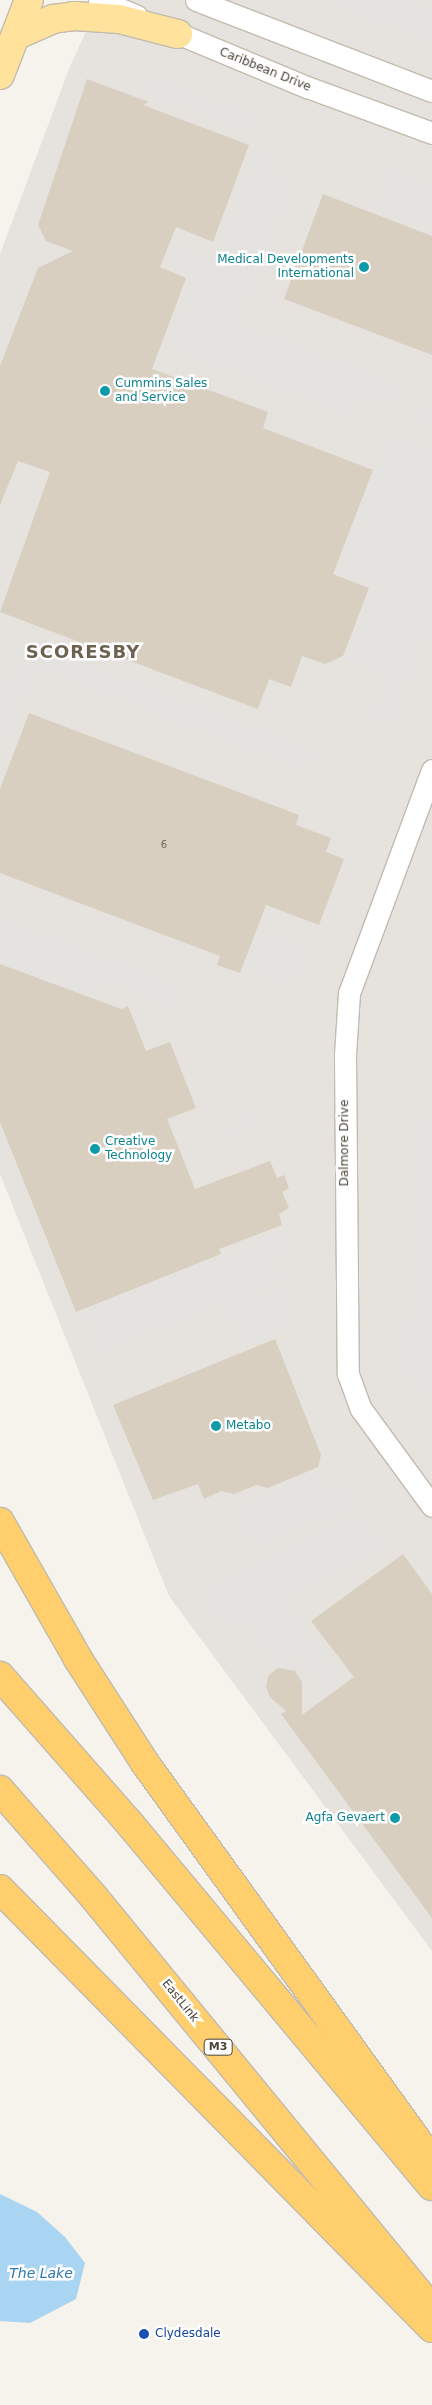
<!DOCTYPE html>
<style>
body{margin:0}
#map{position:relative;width:432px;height:2405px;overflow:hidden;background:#f6f3ec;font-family:"DejaVu Sans",sans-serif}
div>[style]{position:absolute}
.industrial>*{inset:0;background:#e6e2dd}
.parking>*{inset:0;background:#e5e3e0}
.water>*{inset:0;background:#a9d4f2}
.building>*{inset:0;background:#d8cfc1}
.roads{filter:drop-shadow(1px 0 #c2bbae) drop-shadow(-1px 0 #c2bbae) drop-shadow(0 1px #c2bbae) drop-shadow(0 -1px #c2bbae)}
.minor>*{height:21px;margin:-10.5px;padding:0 10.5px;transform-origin:10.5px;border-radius:10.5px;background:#fff}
.major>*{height:28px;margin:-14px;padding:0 14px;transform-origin:14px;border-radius:14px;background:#ffe39c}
.highway>*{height:28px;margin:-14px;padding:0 14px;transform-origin:14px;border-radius:14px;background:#ffcf6e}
.dots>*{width:14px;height:14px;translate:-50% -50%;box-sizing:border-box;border:2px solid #fff;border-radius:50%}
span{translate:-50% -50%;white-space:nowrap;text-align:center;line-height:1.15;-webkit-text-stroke:5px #fff;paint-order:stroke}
.number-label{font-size:10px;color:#6e675b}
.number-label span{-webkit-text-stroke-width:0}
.shield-label span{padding:1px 4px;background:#fff;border:1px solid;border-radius:4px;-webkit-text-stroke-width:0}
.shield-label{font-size:11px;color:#4b4439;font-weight:700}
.street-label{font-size:12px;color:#4b4439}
.culture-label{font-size:12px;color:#0d838f}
.right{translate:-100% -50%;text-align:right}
.left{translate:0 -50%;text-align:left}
.transit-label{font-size:12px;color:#164399}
.water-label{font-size:14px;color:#2e7ab2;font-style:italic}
.district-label{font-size:18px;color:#6e6250;font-weight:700;letter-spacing:1px}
</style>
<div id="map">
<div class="industrial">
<div style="clip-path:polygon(100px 0,432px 0,432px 1951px,169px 1596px,0 1174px,0 254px,69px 69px)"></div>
</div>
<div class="parking">
<div style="clip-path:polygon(313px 0,411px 0,432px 8px,432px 44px)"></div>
<div style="clip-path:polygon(146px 73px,261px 114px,252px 136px,139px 93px)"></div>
<div style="clip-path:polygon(256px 146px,283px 156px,277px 174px,296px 182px,243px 323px,404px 384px,393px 411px,359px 398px,351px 418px,167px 349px,195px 275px,168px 265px,176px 244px,213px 257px)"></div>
<div style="clip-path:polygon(385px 163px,432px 181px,432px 232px,368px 208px)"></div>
<div style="clip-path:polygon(427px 390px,432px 392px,432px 428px,415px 421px)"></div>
<div style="clip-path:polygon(390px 431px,432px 447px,432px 629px,393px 731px,367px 721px,384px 675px,345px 660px,373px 587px,336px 573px)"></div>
<div style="clip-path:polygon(20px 638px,320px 749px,308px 775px,38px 670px,0 766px,0 691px)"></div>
<div style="clip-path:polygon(3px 918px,187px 987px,178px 1011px,98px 981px,92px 996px,0 962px)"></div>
<div style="clip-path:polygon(259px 929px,311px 949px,295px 990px,243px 970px)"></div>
<div style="clip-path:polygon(424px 1062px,432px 1062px,432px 1413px,400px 1368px)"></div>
<div style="clip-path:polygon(252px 1105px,265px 1120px,237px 1145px,223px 1130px)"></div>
<div style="clip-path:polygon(284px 1230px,293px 1254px,280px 1259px,287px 1280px,98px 1355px,81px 1311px)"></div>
<div style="clip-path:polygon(290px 1282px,298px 1304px,290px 1308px,297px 1327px,238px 1350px,222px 1308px)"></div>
<div style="clip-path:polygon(323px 1467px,332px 1488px,348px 1481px,359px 1505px,252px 1553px,232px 1509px)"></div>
<div style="clip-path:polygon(368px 1510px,389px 1552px,287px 1601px,345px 1681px,326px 1696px,295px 1655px,274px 1669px,241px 1621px,219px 1630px,200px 1589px)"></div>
</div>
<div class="water">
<div style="clip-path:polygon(0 2194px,37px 2212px,65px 2237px,85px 2263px,76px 2299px,30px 2323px,0 2321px)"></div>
</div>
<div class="building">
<div style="clip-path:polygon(87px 79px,149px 102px,143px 105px,249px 145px,213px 242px,176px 227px,160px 267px,186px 278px,152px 369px,268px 412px,263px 428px,373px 470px,333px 574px,369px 588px,343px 656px,325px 664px,302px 656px,291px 687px,269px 679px,258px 709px,0 612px,50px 472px,18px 461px,0 505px,0 366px,38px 268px,73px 251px,46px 241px,38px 225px)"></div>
<div style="clip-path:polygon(323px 194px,432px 236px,432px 355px,284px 299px)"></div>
<div style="clip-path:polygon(29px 713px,299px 815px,296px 825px,331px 838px,326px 852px,344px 859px,319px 925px,266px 905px,240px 973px,217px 965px,220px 956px,0 873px,0 789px)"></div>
<div style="clip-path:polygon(0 964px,121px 1009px,128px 1006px,146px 1051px,170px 1042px,196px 1108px,167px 1119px,195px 1189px,270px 1161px,277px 1178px,284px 1175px,289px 1188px,282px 1192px,289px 1208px,279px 1214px,282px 1225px,219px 1249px,221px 1254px,76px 1312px,0 1122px)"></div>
<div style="clip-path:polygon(275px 1339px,321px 1455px,318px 1467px,268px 1488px,256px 1485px,234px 1494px,221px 1491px,204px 1499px,198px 1484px,153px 1500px,113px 1405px)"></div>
<div style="clip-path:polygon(403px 1554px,432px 1594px,432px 1918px,281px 1714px,286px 1711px,270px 1697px,266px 1687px,268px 1676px,278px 1668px,295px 1671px,302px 1682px,302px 1715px,354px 1677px,311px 1621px)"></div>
</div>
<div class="roads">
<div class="minor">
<div style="left:99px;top:0;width:41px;rotate:22.8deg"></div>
<div style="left:196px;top:0;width:253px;rotate:21.1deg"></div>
<div style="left:165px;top:28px;width:154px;rotate:22.6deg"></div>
<div style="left:307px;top:87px;width:133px;rotate:20.2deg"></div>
<div style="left:432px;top:770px;width:238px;rotate:110.4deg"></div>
<div style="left:349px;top:993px;width:62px;rotate:93.7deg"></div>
<div style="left:345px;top:1055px;width:319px;rotate:89.5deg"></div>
<div style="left:348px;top:1374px;width:37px;rotate:70deg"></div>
<div style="left:361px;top:1409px;width:120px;rotate:53.8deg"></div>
</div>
<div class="major">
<div style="left:15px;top:36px;width:42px;rotate:-24.1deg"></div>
<div style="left:53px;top:19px;width:21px;rotate:-8deg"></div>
<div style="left:74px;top:16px;width:45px;rotate:3.8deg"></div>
<div style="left:119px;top:19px;width:61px;rotate:14.3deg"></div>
<div style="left:0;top:75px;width:80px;rotate:-68.9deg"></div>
</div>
<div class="highway">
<div style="left:0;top:1522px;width:158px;rotate:60.3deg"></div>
<div style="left:78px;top:1659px;width:124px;rotate:57.2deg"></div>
<div style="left:145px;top:1763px;width:491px;rotate:54.2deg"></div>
<div style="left:0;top:1676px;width:197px;rotate:48.7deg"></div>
<div style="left:130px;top:1824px;width:471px;rotate:50.2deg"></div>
<div style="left:0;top:1790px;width:141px;rotate:48.7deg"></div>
<div style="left:93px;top:1896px;width:534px;rotate:50.62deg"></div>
<div style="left:0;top:1889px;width:616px;rotate:45.46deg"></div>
</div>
</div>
<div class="dots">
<div style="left:364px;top:267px;background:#0f9aa8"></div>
<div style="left:105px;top:391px;background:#0f9aa8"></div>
<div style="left:95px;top:1149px;background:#0f9aa8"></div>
<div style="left:216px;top:1426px;background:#0f9aa8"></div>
<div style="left:395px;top:1818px;background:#0f9aa8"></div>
<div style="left:144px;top:2334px;background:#1a4fb4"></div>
</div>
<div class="number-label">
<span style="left:164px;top:845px">6</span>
</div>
<div class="shield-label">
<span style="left:218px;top:2047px">M3</span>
</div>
<div class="street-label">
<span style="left:265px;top:70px;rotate:22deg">Caribbean Drive</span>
<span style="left:345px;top:1143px;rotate:-90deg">Dalmore Drive</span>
<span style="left:180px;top:2001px;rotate:51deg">EastLink</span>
</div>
<div class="culture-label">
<span class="right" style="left:354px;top:267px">Medical Developments<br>International</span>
<span class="left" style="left:115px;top:391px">Cummins Sales<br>and Service</span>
<span class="left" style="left:105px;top:1149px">Creative<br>Technology</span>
<span class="left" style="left:226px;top:1426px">Metabo</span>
<span class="right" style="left:385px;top:1818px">Agfa Gevaert</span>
</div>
<div class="transit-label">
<span class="left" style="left:155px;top:2334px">Clydesdale</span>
</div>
<div class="water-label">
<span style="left:41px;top:2273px">The Lake</span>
</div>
<div class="district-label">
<span style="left:83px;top:652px">SCORESBY</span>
</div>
</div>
